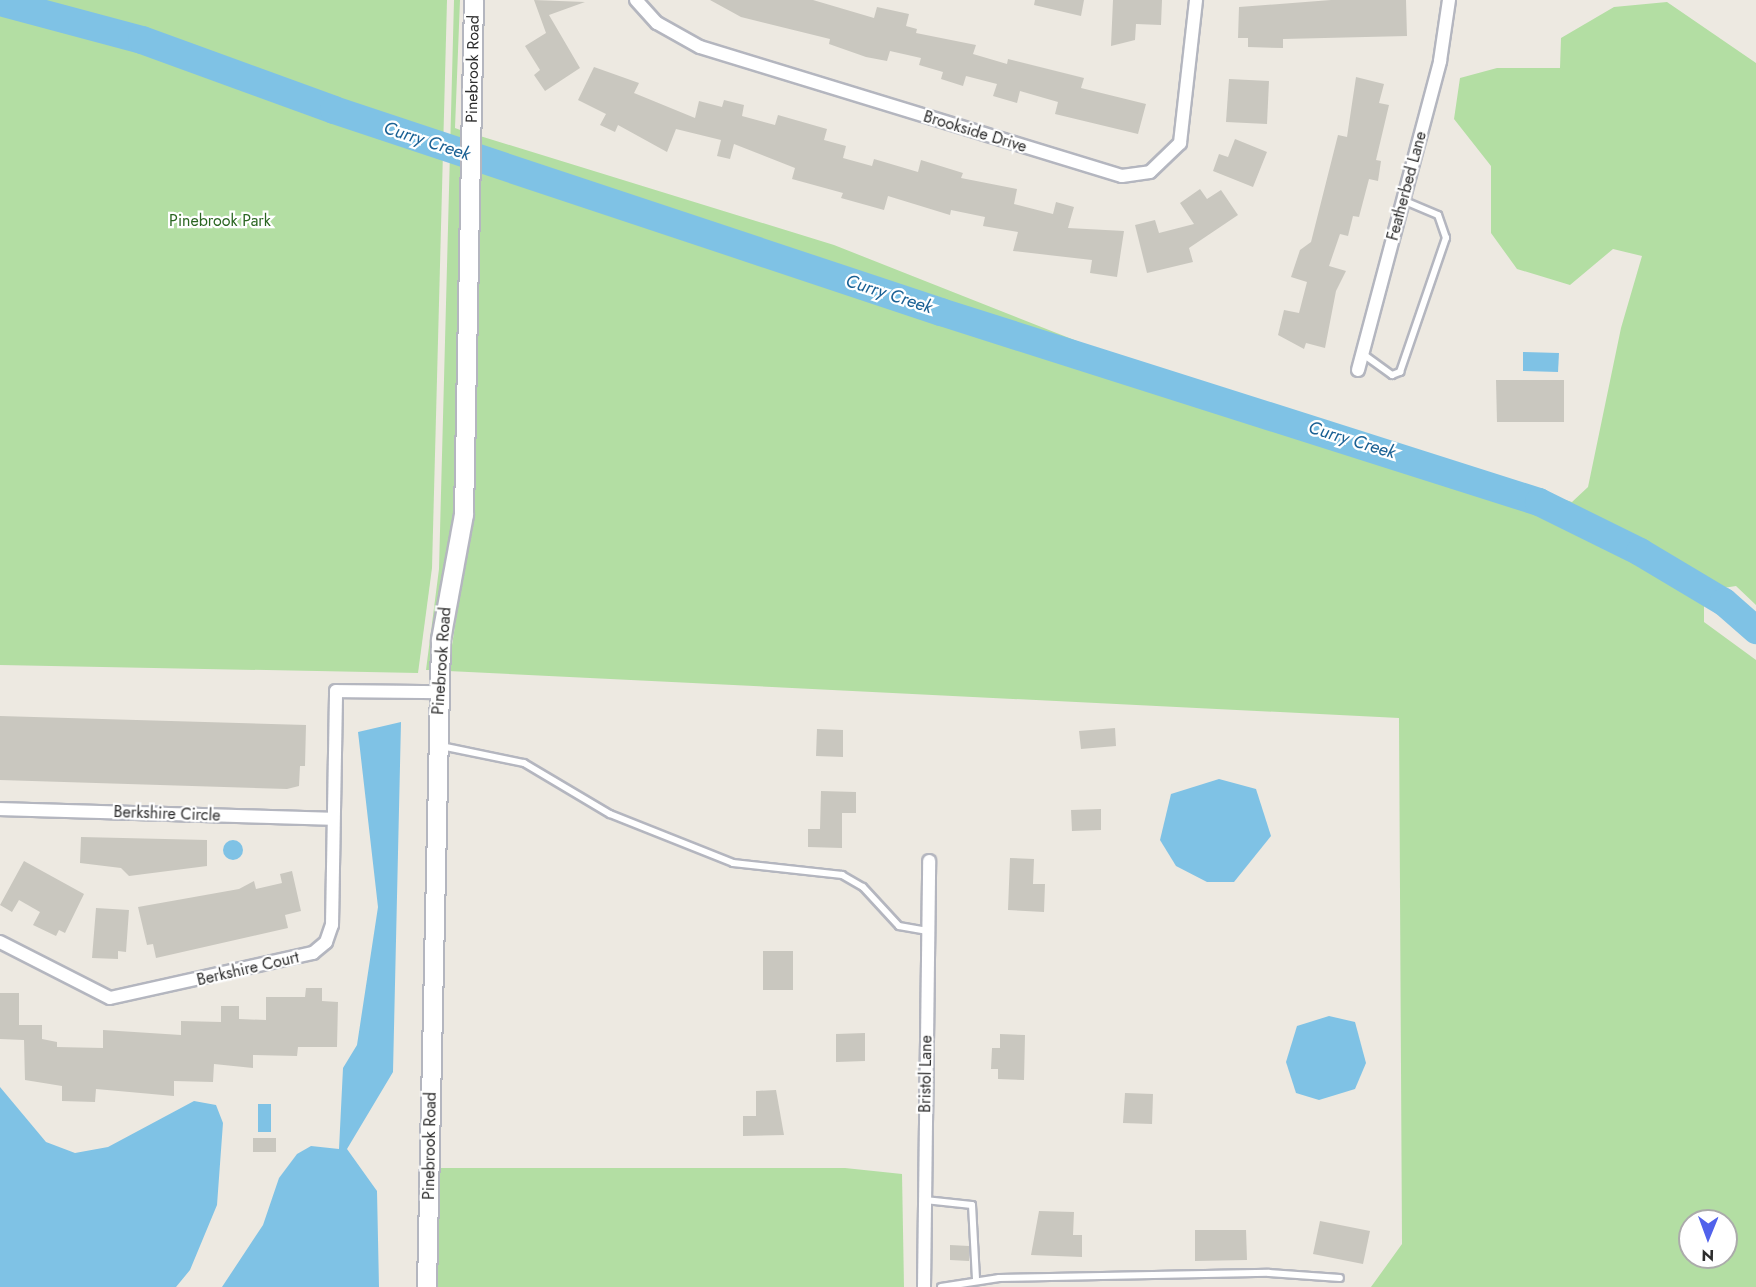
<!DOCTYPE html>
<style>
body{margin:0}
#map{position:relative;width:1756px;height:1287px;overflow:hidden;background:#ede9e1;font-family:Jost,sans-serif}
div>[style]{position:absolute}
.green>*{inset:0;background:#b3dea3}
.water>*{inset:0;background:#7fc2e5}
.round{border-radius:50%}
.river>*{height:28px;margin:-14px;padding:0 14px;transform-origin:14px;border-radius:14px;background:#7fc2e5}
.building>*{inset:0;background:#c9c7bf}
.roads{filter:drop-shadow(2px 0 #b4b6bf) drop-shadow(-2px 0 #b4b6bf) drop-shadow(0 2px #b4b6bf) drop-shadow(0 -2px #b4b6bf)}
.lane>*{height:6px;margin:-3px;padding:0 3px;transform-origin:3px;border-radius:3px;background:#fff}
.street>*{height:12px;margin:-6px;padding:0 6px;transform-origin:6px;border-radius:6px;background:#fff}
.secondary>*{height:18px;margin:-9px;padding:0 9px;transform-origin:9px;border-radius:9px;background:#fff}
span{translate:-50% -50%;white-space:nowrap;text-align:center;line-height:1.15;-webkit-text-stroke:4.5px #fff;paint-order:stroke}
.street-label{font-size:16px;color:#2d2d2d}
.park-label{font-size:16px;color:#2b6622}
.water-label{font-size:18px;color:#1a6194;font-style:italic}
.north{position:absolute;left:1678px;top:1209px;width:60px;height:60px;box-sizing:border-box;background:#fff;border:2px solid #ababab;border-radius:50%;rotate:181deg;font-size:16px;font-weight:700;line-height:24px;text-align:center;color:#2d2d2d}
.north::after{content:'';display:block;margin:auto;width:21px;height:27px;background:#5162eb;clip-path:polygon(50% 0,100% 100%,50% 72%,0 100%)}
</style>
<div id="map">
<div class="green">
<div style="clip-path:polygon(0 0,447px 0,432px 568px,418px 673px,0 665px)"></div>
<div style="clip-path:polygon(454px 0,460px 0,455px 128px,463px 131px,455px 514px,435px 617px,431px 670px,426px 670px,439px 569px)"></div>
<div style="clip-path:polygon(evenodd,1667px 2px,1756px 63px,1756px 605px,1736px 586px,1704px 591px,1704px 622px,1756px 660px,1756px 1287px,1371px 1287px,1402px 1244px,1399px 718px,448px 671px,472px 516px,480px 136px,834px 245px,1153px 371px,1572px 502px,1588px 487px,1621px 328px,1642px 256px,1613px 249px,1570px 285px,1517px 269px,1491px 233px,1491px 166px,1454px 119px,1460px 78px,1497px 68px,1560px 68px,1561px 38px,1614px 7px,1667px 2px,1690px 1221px,1726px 1221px,1726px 1257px,1690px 1257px,1690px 1221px)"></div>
<div style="clip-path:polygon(438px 1168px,845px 1168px,902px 1174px,904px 1287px,435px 1287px)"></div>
</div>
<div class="water">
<div style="clip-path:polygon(1523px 352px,1559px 353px,1558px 372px,1523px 371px)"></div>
<div style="clip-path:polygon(401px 722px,393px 1072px,347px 1149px,377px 1191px,379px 1287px,222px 1287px,263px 1225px,279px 1178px,297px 1154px,311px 1146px,339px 1149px,343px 1068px,357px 1045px,378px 907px,358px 732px)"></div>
<div style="clip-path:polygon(1219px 779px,1256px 789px,1271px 836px,1234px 882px,1207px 882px,1176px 866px,1160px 840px,1171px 794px)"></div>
<div class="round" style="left:223px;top:840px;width:20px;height:20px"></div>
<div style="clip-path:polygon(1329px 1016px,1355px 1022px,1366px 1063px,1355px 1089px,1319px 1100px,1296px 1093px,1286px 1062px,1297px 1026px)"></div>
<div style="clip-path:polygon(0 1087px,46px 1142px,75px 1153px,108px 1147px,194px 1101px,216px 1105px,223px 1123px,217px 1205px,190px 1270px,176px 1287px,0 1287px)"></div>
<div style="clip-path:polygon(258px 1104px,271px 1104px,271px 1132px,258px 1132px)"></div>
</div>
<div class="river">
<div style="left:0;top:2px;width:147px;rotate:15deg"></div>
<div style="left:142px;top:40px;width:204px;rotate:20deg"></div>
<div style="left:334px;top:110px;width:640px;rotate:18.41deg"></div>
<div style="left:941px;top:312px;width:627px;rotate:17.63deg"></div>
<div style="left:1539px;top:502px;width:113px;rotate:26.3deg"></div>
<div style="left:1640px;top:552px;width:98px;rotate:30.8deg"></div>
<div style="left:1724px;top:602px;width:43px;rotate:41.2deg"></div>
</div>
<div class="building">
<div style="clip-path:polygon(534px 0,585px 2px,549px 15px,580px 68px,545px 91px,534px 75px,540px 70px,525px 46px,546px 33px)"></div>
<div style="clip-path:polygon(710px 0,813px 0,874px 18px,877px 7px,909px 14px,906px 26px,917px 29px,916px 33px,976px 45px,973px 54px,1007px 64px,1008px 59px,1084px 78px,1081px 88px,1146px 104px,1138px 134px,1055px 114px,1058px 102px,1020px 91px,1017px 103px,993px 96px,997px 84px,966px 76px,963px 86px,941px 79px,943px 72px,919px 65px,921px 58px,890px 51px,887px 61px,866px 57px,829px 44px,830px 39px,741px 17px)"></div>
<div style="clip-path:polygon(1035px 0,1084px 0,1081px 16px,1034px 5px)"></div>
<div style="clip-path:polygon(1113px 0,1162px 0,1161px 25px,1136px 24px,1135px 40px,1111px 46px)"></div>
<div style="clip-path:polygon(1331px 0,1406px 0,1407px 36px,1283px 39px,1283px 48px,1248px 47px,1248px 38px,1238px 38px,1239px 7px)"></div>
<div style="clip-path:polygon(594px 67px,639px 83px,634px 93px,695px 118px,699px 101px,722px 107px,724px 100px,744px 105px,742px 116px,775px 125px,778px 115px,827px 129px,824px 140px,846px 146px,843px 158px,872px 166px,874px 159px,918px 172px,921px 160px,963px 173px,961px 178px,1017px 189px,1014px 204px,1053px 214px,1056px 202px,1074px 207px,1068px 228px,1124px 231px,1117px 277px,1090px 273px,1092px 260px,1013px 251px,1018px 232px,983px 226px,985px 217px,951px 210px,950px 215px,888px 196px,884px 210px,841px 198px,843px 193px,792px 179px,795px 168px,734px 144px,730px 159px,717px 156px,721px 140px,676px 129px,667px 152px,618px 125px,615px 132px,600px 125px,606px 114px,578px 100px)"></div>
<div style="clip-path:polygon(1356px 77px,1384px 84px,1379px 103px,1389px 105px,1376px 160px,1381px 161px,1378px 181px,1369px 179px,1359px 217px,1353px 216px,1348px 236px,1340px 234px,1329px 266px,1346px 271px,1336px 291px,1325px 348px,1306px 343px,1304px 349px,1278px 335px,1284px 310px,1299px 313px,1307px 282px,1291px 277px,1300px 250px,1311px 242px,1338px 135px,1347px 137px)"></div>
<div style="clip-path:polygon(1229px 79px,1269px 81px,1267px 124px,1226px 122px)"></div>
<div style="clip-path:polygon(1235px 139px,1267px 152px,1253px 187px,1213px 171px,1219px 154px,1228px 157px)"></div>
<div style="clip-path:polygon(1200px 189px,1207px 199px,1221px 190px,1238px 215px,1189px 248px,1193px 262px,1147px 273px,1135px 225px,1155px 220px,1159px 233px,1194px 224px,1180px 203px)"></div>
<div style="clip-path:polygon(1496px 380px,1564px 380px,1564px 422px,1497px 422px)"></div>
<div style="clip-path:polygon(0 716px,306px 725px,305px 766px,300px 766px,299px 786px,287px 789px,0 780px)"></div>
<div style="clip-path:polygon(1115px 728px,1116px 746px,1081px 749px,1079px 731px)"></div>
<div style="clip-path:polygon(817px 729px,843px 730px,843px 757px,816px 756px)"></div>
<div style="clip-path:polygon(821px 791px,856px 792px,856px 813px,842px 813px,842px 848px,808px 847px,808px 829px,820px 829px)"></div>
<div style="clip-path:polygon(1101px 809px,1101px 830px,1072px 831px,1071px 810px)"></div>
<div style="clip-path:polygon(81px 837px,207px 840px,207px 866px,129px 876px,121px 868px,80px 863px)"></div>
<div style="clip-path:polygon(1010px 858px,1034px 859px,1033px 884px,1045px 884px,1044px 912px,1008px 910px)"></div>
<div style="clip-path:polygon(24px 861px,84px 894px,65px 933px,59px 930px,56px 936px,33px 925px,40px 912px,19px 900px,12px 912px,0 905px)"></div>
<div style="clip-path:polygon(292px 871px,301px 911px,285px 915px,288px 928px,156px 958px,153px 944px,147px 945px,138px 907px,239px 889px,254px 881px,256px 889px,282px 883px,280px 874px)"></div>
<div style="clip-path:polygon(96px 908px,129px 910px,126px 952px,118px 951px,118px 959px,92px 958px)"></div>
<div style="clip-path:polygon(763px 951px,793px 951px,793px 990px,763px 990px)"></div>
<div style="clip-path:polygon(306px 988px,322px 988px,322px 1001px,338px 1002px,337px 1047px,298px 1047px,297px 1056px,253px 1055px,253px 1068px,214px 1064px,213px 1082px,174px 1081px,174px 1096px,96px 1089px,95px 1102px,62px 1101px,62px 1086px,25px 1080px,24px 1040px,0 1039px,0 993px,19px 993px,19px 1025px,42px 1025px,42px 1039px,57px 1042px,57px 1047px,103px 1048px,103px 1030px,181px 1035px,181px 1021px,221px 1022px,221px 1006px,239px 1006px,239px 1019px,266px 1020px,266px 997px,305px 997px)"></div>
<div style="clip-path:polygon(865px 1033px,865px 1061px,836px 1062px,836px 1034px)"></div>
<div style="clip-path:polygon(1000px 1034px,1025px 1035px,1024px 1080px,998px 1079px,998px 1069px,991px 1069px,992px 1048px,1000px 1048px)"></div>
<div style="clip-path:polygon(776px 1090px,784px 1135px,743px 1136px,743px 1116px,756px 1116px,756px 1091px)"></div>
<div style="clip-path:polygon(1125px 1093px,1153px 1094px,1152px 1124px,1123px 1123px)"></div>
<div style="clip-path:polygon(253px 1138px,276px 1138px,276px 1152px,253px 1152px)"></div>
<div style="clip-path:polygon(1039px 1211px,1074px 1212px,1073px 1235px,1082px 1235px,1082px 1257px,1031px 1255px)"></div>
<div style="clip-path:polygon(1320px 1221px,1370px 1231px,1363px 1264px,1313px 1254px)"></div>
<div style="clip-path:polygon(1195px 1230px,1246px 1230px,1247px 1260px,1195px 1261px)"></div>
<div style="clip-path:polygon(950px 1245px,969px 1246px,969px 1261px,950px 1260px)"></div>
</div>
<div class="roads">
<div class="lane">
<div style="left:1363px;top:354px;width:36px;rotate:36deg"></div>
<div style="left:1392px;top:375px;width:9px;rotate:-21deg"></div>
<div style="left:1400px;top:372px;width:142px;rotate:-71.1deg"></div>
<div style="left:1446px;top:238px;width:24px;rotate:-109deg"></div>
<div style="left:1438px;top:215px;width:38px;rotate:-157deg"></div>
<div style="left:441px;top:746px;width:85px;rotate:11.6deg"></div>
<div style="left:524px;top:763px;width:100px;rotate:30.7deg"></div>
<div style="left:610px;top:814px;width:132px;rotate:21.7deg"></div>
<div style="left:733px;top:863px;width:110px;rotate:6.3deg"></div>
<div style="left:842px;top:875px;width:24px;rotate:30deg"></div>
<div style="left:863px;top:887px;width:53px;rotate:47.3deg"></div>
<div style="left:899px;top:926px;width:29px;rotate:10deg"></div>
<div style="left:925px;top:1200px;width:47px;rotate:6.1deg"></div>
<div style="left:972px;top:1205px;width:75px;rotate:86.9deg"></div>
<div style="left:941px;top:1287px;width:59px;rotate:-8.8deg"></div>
<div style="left:999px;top:1278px;width:270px;rotate:-1.1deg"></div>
<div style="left:1269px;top:1273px;width:71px;rotate:4deg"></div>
</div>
<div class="street">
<div style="left:636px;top:0;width:31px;rotate:48deg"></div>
<div style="left:657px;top:23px;width:49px;rotate:29.2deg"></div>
<div style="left:700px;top:47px;width:441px;rotate:17deg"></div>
<div style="left:1122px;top:176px;width:28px;rotate:-8deg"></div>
<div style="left:1150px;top:172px;width:42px;rotate:-44deg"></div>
<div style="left:1180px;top:143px;width:144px;rotate:-83.6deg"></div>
<div style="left:1358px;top:370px;width:320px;rotate:-75.1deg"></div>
<div style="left:1440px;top:61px;width:62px;rotate:-81.6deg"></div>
<div style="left:0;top:809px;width:333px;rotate:1.7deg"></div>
<div style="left:0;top:942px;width:123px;rotate:27deg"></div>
<div style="left:110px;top:998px;width:208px;rotate:-12.5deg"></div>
<div style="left:313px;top:953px;width:17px;rotate:-40deg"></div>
<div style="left:326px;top:942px;width:18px;rotate:-71deg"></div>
<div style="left:332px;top:925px;width:234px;rotate:-89deg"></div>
<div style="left:336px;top:691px;width:103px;rotate:0.6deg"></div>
<div style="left:924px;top:1287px;width:426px;rotate:-89.3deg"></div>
</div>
<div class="secondary">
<div style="left:427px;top:1287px;width:647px;rotate:-88.76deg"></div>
<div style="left:441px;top:640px;width:127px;rotate:-79.6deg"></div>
<div style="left:464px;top:515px;width:515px;rotate:-88.89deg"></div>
</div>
</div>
<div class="street-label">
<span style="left:473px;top:69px;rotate:-89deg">Pinebrook Road</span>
<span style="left:975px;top:132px;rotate:17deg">Brookside Drive</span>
<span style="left:1407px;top:186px;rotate:-75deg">Featherbed Lane</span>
<span style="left:442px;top:661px;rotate:-86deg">Pinebrook Road</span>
<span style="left:167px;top:814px;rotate:2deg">Berkshire Circle</span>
<span style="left:248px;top:969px;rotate:-13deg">Berkshire Court</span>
<span style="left:926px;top:1074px;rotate:-89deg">Bristol Lane</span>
<span style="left:430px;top:1146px;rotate:-89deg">Pinebrook Road</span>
</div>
<div class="park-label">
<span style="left:220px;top:221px">Pinebrook Park</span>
</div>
<div class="water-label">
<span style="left:427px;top:141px;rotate:18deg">Curry Creek</span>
<span style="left:889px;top:294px;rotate:18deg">Curry Creek</span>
<span style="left:1352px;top:440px;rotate:17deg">Curry Creek</span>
</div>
<div class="north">N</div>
</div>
